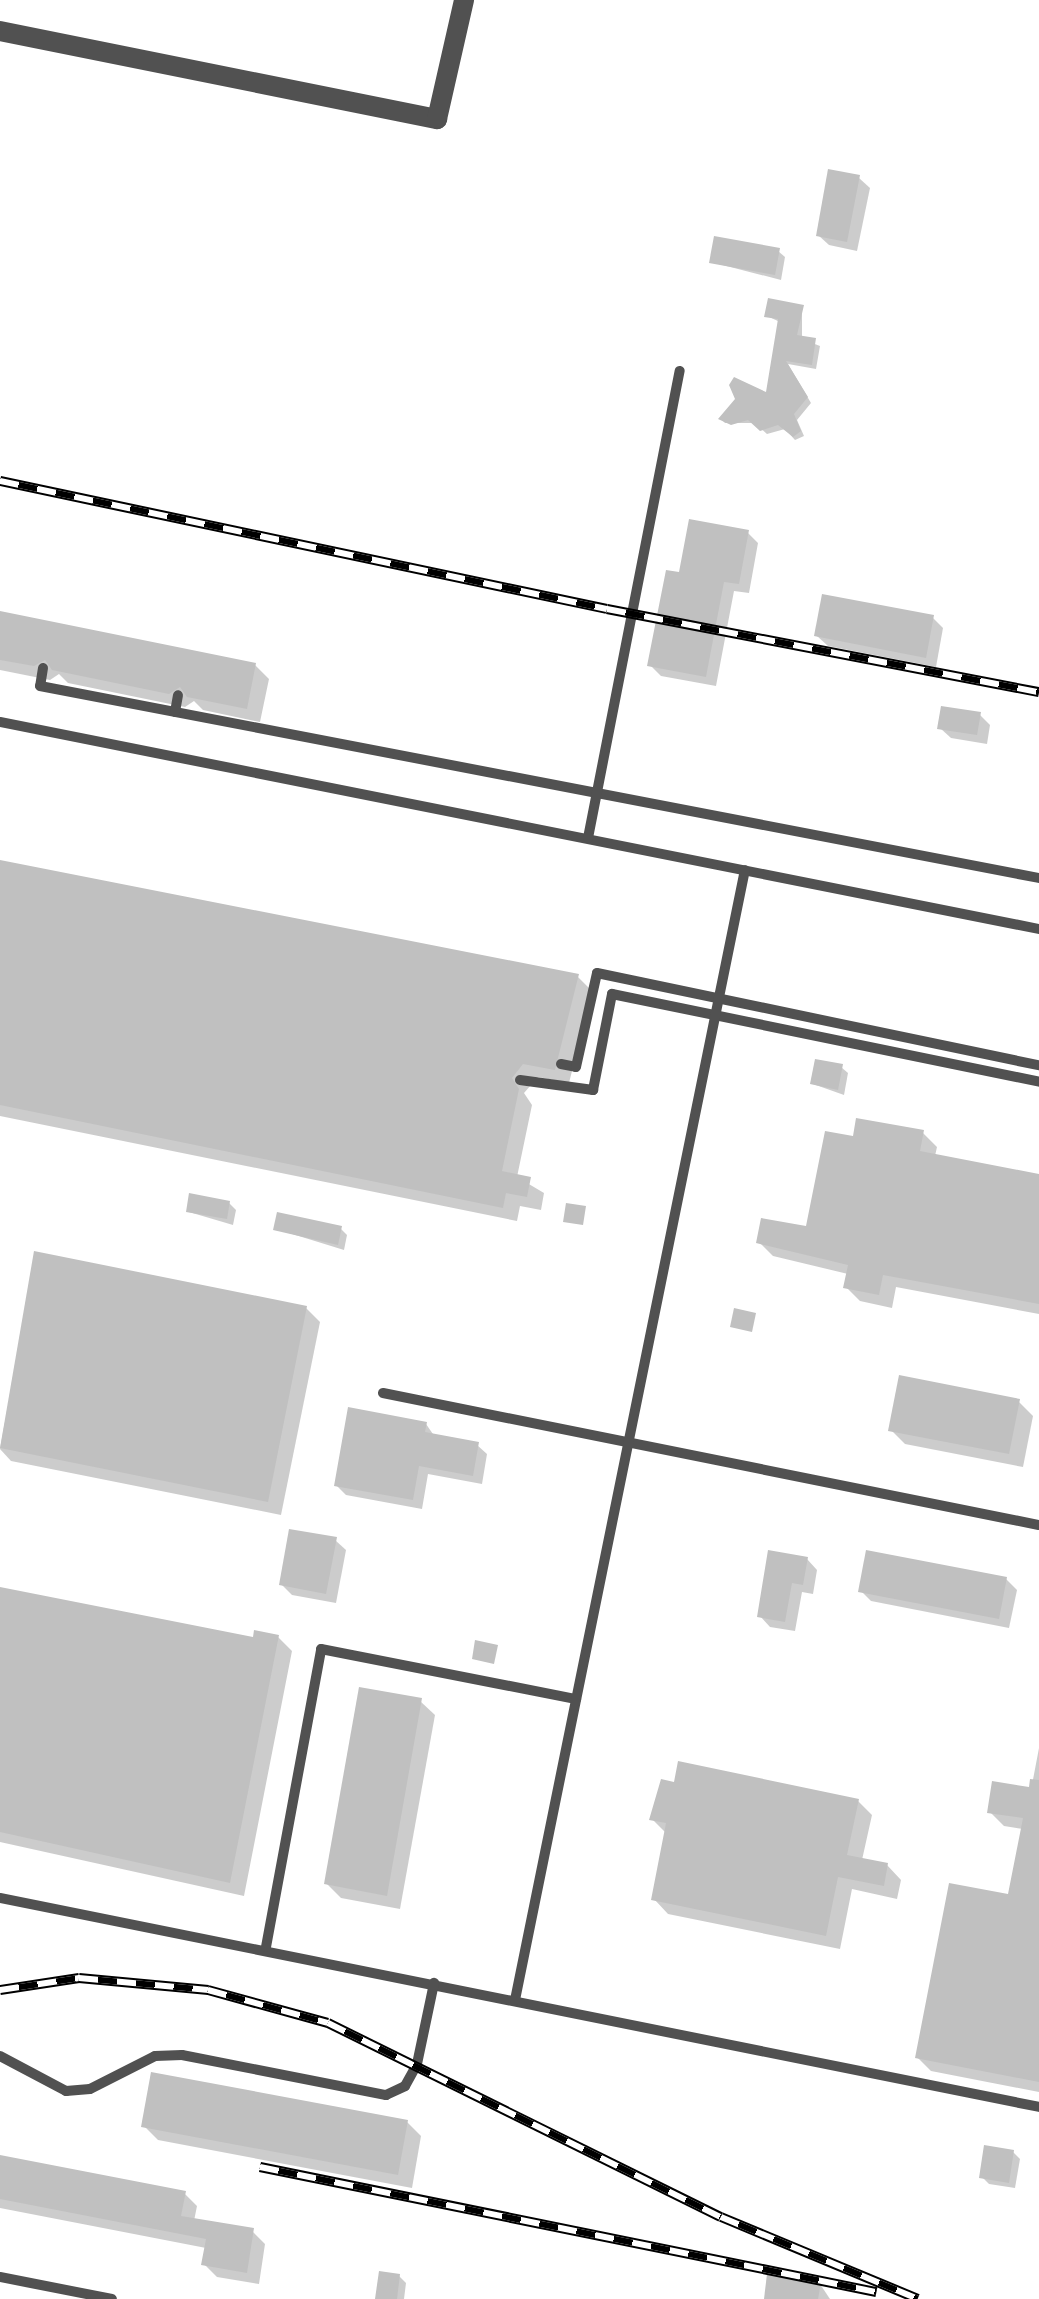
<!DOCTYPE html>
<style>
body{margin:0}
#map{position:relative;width:1039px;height:2299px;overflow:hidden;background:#fff;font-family:"Fira Sans",sans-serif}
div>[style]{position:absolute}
.shadow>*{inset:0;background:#0003}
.building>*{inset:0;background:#c0c0c0}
.lane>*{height:10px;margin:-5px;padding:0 5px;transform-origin:5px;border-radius:5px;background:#515151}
.street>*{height:20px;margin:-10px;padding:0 10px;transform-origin:10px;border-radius:10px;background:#515151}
.rail>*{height:10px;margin-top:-5px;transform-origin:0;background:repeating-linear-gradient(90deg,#fff 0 19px,#000 0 38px);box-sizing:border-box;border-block:2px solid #000}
span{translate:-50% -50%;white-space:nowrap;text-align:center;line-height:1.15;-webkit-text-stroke:8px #fff;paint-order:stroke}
</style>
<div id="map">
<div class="shadow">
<div style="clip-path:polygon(859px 178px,870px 188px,857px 251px,829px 245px,818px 235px)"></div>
<div style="clip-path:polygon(778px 251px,785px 257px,781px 280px,711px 262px)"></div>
<div style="clip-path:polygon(802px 307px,802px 339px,820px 346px,816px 369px,788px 364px,811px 403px,797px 420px,804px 436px,795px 440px,785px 429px,767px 434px,755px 423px,725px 423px,721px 419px,768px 396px,780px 322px,767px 316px)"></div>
<div style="clip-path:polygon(748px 533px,758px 543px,749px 593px,734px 591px,716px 686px,661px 676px,650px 665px,681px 575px)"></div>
<div style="clip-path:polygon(0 614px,255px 665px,269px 679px,260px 722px,203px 710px,194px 701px,185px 707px,68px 683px,59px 674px,50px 680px,0 670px)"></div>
<div style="clip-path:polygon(933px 618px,943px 628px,936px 667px,828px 646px,817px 636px)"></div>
<div style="clip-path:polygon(979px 714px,990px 725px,987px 744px,951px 738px,940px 728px)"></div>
<div style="clip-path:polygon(0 863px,578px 977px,592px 991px,569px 1083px,538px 1077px,524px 1093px,532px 1105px,517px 1177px,544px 1193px,541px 1210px,520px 1206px,517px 1221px,0 1116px)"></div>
<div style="clip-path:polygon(841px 1067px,848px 1073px,844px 1095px,813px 1084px)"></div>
<div style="clip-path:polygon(923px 1133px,937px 1147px,935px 1156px,1039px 1176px,1039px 1314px,896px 1287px,892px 1308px,860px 1301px,846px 1287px,848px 1274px,773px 1256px,759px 1242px,808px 1229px,855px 1139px)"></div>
<div style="clip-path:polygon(229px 1203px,236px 1210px,233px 1225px,189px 1212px)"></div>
<div style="clip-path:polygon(276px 1229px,341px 1229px,347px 1235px,344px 1250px)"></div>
<div style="clip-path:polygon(36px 1254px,306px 1308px,320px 1322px,281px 1515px,11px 1461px,0 1449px)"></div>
<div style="clip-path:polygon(1019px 1402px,1033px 1416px,1023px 1467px,905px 1444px,891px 1430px)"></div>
<div style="clip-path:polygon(426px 1424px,435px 1437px,477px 1445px,487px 1454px,482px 1484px,428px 1474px,422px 1509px,346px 1495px,336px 1485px)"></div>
<div style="clip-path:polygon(335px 1540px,346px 1550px,336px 1603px,292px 1595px,281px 1584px)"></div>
<div style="clip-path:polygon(807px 1559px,817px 1570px,813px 1594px,802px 1592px,795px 1631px,770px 1627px,760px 1616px)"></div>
<div style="clip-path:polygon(1006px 1579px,1017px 1590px,1009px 1628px,871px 1601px,861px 1591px)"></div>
<div style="clip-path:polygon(0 1590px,255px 1640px,278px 1637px,292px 1651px,244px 1896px,0 1842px)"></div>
<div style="clip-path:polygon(420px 1701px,435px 1715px,400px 1909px,341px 1898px,327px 1884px)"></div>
<div style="clip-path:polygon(1039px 1748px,1039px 2092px,931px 2071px,917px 2057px,1010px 1897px,1023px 1829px,1004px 1826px,990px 1812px,1031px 1790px)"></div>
<div style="clip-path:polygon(858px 1801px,872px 1815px,862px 1860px,887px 1865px,901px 1880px,897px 1899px,852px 1889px,840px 1949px,668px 1914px,654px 1899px,667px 1834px,652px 1819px)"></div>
<div style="clip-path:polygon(407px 2122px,421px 2136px,412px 2188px,158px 2140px,144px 2126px)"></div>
<div style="clip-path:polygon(1013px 2152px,1020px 2159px,1015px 2188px,989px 2184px,982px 2177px)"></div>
<div style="clip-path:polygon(0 2157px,184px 2193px,197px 2206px,194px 2221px,252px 2231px,265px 2244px,259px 2284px,217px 2277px,204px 2264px,206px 2248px,0 2208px)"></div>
<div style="clip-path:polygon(399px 2276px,406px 2283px,404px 2299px,378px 2299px)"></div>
<div style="clip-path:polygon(820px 2284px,830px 2299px,766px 2299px)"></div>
</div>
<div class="building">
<div style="clip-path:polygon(828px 169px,860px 175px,847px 242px,816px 236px)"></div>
<div style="clip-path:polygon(714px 236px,780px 248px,775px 275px,709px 263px)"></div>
<div style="clip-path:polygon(768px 298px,804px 305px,797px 335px,816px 338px,812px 365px,786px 361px,808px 397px,794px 414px,801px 431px,793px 437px,778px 425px,760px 431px,748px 420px,731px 425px,718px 419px,735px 399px,729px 385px,734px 377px,766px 392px,778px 319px,764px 317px)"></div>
<div style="clip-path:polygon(689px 519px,749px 530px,739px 584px,724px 582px,706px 677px,647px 666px,666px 570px,679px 572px)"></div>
<div style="clip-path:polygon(822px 594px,934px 615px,926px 658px,814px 636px)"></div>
<div style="clip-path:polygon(0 611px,256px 663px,247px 709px,187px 697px,180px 687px,169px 694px,52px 670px,45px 660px,34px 666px,0 660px)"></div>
<div style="clip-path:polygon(941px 706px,981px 712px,977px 735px,937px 729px)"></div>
<div style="clip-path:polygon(0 860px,579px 974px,555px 1070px,523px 1064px,512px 1078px,519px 1089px,502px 1171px,531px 1177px,527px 1197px,506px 1193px,503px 1208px,0 1105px)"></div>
<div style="clip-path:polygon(815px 1059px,843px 1064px,838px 1090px,810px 1084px)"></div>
<div style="clip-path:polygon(856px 1118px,924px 1130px,920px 1151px,1039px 1174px,1039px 1304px,883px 1275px,879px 1295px,843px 1288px,848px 1265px,756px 1243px,761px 1218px,806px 1226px,825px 1131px,853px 1136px)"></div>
<div style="clip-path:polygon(189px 1193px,230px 1201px,227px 1219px,186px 1212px)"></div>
<div style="clip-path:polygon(566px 1203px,586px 1206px,583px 1225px,563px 1222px)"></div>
<div style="clip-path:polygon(277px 1212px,342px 1226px,338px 1245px,273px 1230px)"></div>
<div style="clip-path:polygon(34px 1251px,307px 1306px,268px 1502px,0 1448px)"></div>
<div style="clip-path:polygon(734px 1308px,756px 1313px,752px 1332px,730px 1327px)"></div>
<div style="clip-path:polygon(899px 1375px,1020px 1399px,1009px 1454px,888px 1431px)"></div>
<div style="clip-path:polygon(348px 1407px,427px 1422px,425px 1432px,479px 1442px,473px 1476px,419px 1466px,413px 1500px,334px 1486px)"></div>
<div style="clip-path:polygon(289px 1529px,337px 1537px,326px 1594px,279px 1585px)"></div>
<div style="clip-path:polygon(768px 1550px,808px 1557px,803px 1585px,792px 1583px,785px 1622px,757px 1617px)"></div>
<div style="clip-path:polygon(866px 1550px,1007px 1577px,999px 1619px,858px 1592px)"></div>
<div style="clip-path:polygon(0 1587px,253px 1637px,254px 1630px,279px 1635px,230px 1883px,0 1832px)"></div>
<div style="clip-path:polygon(475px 1640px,498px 1645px,494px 1664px,472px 1659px)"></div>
<div style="clip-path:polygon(359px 1687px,422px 1698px,387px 1896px,324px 1884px)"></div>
<div style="clip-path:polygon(678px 1761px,859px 1799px,847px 1855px,888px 1863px,884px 1886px,838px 1877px,826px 1936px,651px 1900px,666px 1823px,649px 1820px,661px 1779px,674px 1782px)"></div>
<div style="clip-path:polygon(1030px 1779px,1039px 1780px,1039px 2082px,915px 2058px,949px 1883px,1008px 1894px,1023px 1818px,987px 1813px,992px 1781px,1029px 1787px)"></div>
<div style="clip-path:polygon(151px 2072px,408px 2120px,398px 2175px,141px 2127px)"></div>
<div style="clip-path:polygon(984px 2145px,1014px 2150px,1009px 2183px,979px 2178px)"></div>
<div style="clip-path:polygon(0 2155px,186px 2191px,181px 2216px,254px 2228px,247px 2273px,201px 2265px,206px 2239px,0 2199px)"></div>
<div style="clip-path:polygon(379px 2271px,400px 2274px,397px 2299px,375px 2299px)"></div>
<div style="clip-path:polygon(767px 2274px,821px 2282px,818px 2299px,764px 2299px)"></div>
</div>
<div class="lane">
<div style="left:43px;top:668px;width:18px;rotate:99deg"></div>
<div style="left:40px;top:686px;width:1017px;rotate:10.88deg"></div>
<div style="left:175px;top:712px;width:17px;rotate:-80deg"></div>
<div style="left:0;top:722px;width:1059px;rotate:11.27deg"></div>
<div style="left:588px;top:838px;width:476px;rotate:-78.9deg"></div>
<div style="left:561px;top:1064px;width:15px;rotate:11deg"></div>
<div style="left:576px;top:1067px;width:96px;rotate:-77.4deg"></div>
<div style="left:597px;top:973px;width:451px;rotate:11.8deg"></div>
<div style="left:520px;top:1080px;width:74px;rotate:7.8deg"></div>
<div style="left:593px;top:1090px;width:98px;rotate:-78.8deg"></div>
<div style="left:612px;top:994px;width:436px;rotate:11.6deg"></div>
<div style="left:383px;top:1393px;width:669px;rotate:11.38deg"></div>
<div style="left:0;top:1898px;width:1060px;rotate:11.37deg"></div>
<div style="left:266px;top:1947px;width:303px;rotate:-79.5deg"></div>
<div style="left:321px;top:1649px;width:260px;rotate:11.1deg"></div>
<div style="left:515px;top:2000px;width:1153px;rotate:-78.5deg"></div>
<div style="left:0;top:2056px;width:75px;rotate:27.9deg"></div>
<div style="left:66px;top:2091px;width:24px;rotate:-5deg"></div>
<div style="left:90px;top:2089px;width:73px;rotate:-26.9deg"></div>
<div style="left:155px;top:2056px;width:27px;rotate:-2deg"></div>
<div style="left:182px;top:2055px;width:208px;rotate:11.1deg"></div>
<div style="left:386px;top:2095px;width:21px;rotate:-25deg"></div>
<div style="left:405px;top:2086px;width:25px;rotate:-61deg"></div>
<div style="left:417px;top:2064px;width:83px;rotate:-78.1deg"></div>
<div style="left:0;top:2277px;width:114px;rotate:11.1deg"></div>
</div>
<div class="street">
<div style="left:0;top:31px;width:446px;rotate:11.4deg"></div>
<div style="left:437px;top:119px;width:122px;rotate:-77.2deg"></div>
</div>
<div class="rail">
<div style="left:0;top:481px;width:620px;rotate:11.91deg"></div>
<div style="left:607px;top:609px;width:440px;rotate:10.9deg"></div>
<div style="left:0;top:1990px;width:80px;rotate:-8.6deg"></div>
<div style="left:79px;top:1978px;width:130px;rotate:5.3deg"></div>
<div style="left:208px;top:1990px;width:124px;rotate:15.4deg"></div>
<div style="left:328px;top:2023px;width:438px;rotate:26.3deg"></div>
<div style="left:721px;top:2217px;width:213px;rotate:22.6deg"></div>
<div style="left:260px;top:2167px;width:629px;rotate:11.47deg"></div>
</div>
</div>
